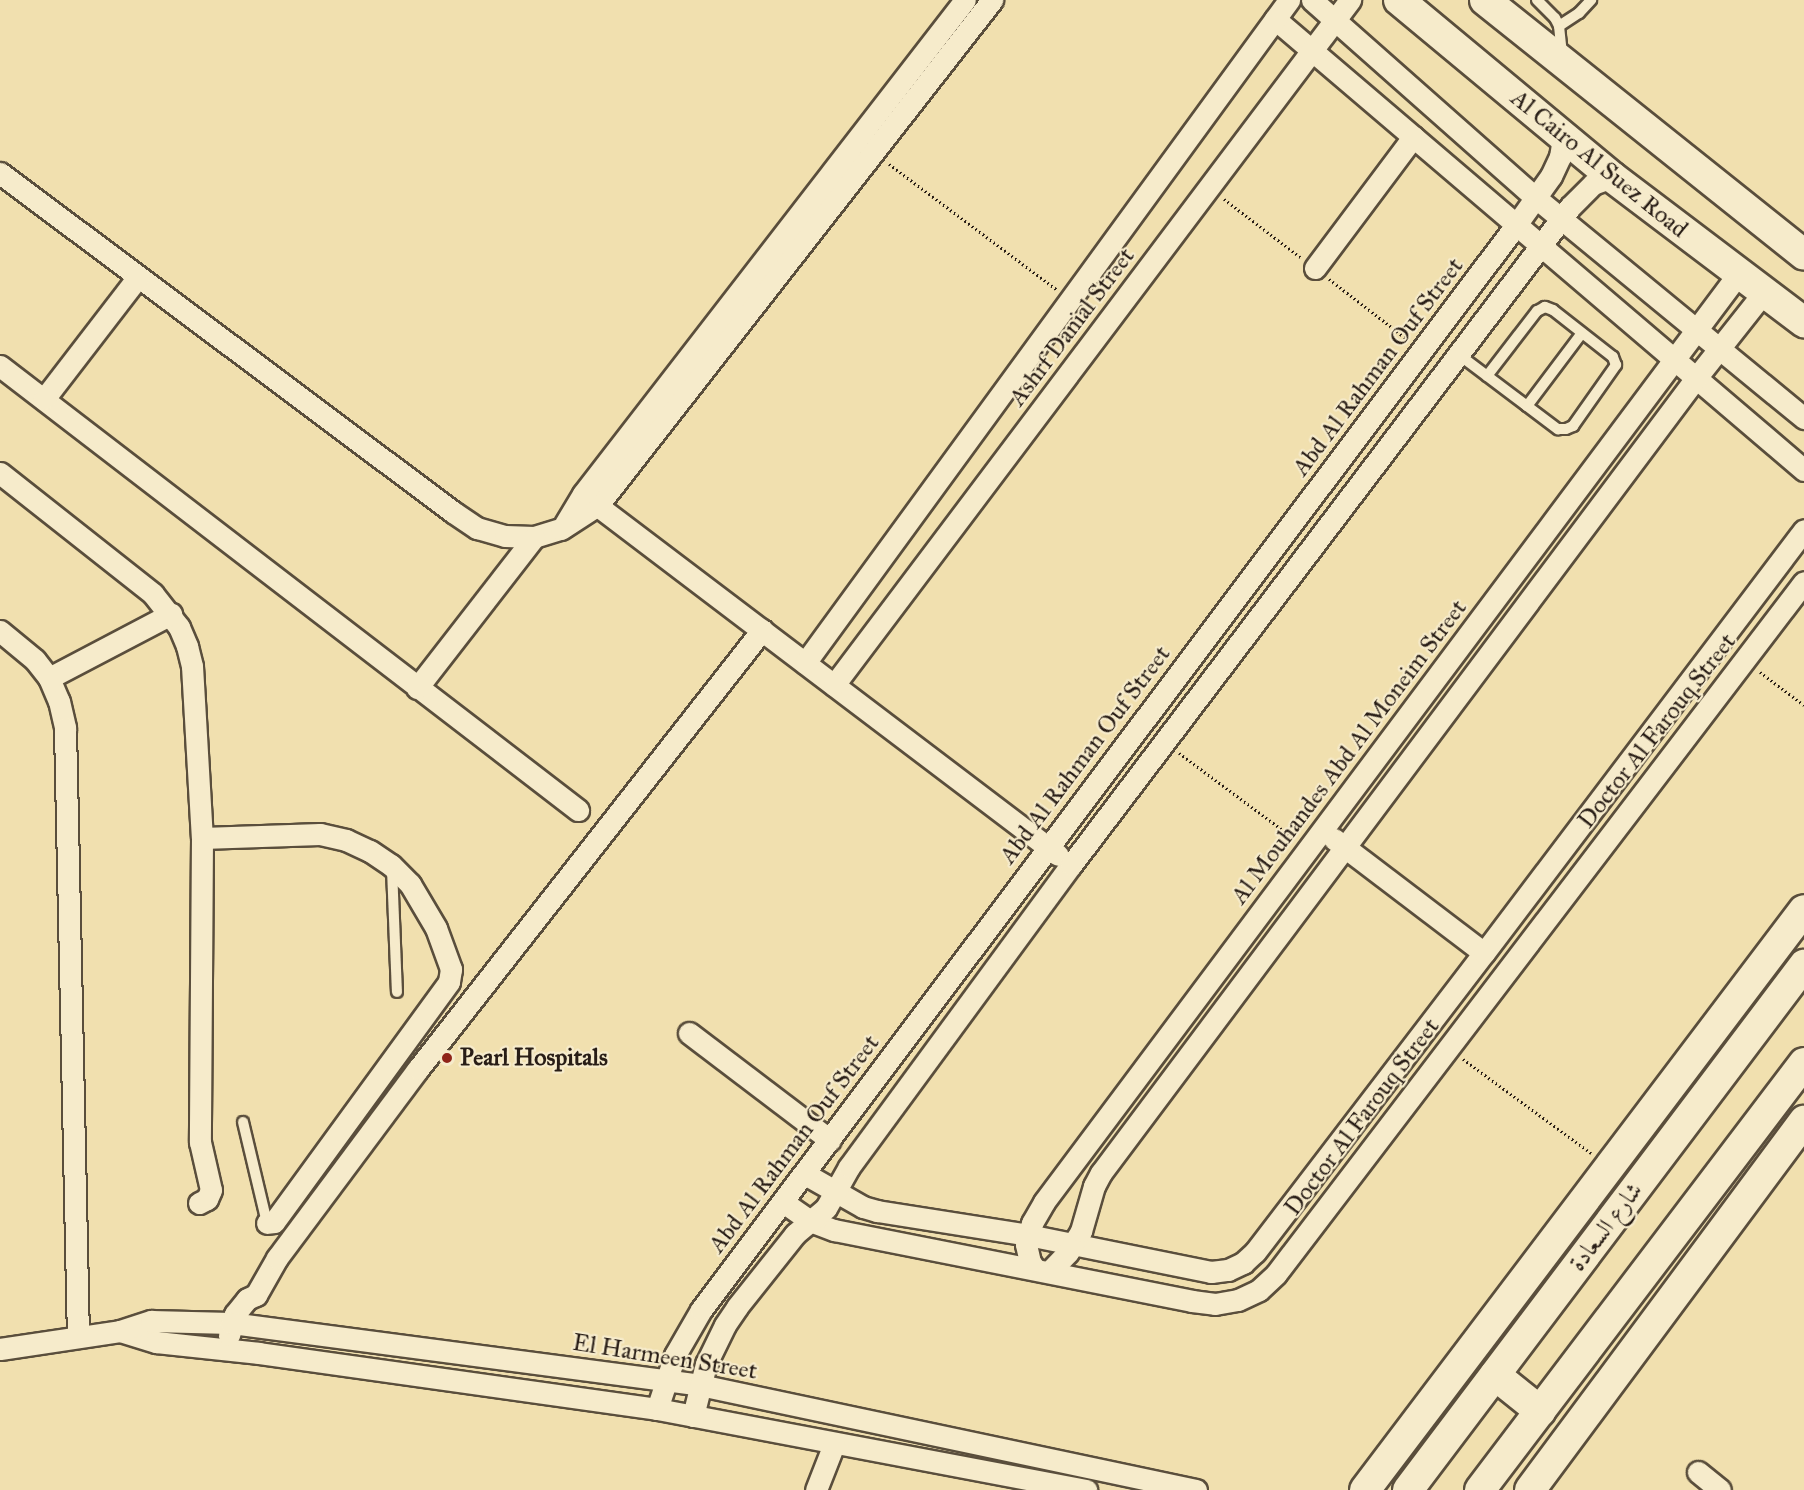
<!DOCTYPE html>
<meta charset="utf-8">
<style>
body{margin:0}
#map{position:relative;width:1804px;height:1490px;overflow:hidden;background:#f1e0af;font-family:"IM FELL Great Primer",Amiri,serif}
div>[style]{position:absolute}
.path>*{height:3px;margin-top:-1.5px;transform-origin:0;background:repeating-linear-gradient(90deg,#281d16 0 1.5px,transparent 0 4.5px)}
.roads{filter:drop-shadow(2px 0 #5a4e3c) drop-shadow(-2px 0 #5a4e3c) drop-shadow(0 2px #5a4e3c) drop-shadow(0 -2px #5a4e3c)}
.lane>*{height:10px;margin:-5px;padding:0 5px;transform-origin:5px;border-radius:5px;background:#f6ebcb}
.street>*{height:21px;margin:-10.5px;padding:0 10.5px;transform-origin:10.5px;border-radius:10.5px;background:#f6ebcb}
.secondary>*{height:30px;margin:-15px;padding:0 15px;transform-origin:15px;border-radius:15px;background:#f6ebcb}
.dots>*{width:16px;height:16px;translate:-50% -50%;box-sizing:border-box;border:3px solid #f6ebcb;border-radius:50%}
span{translate:-50% -50%;white-space:nowrap;text-align:center;line-height:1.15;-webkit-text-stroke:4.5px #f6ebcb;paint-order:stroke}
.street-label{font-size:24px;color:#281d16}
.poi-label{font-size:24px;color:#281d16;font-weight:700}
.left{translate:0 -50%;text-align:left}
</style>
<div id="map">
<div class="path">
<div style="left:889px;top:164px;width:209px;rotate:36.8deg"></div>
<div style="left:1224px;top:199px;width:96px;rotate:37.3deg"></div>
<div style="left:1329px;top:279px;width:98px;rotate:37.6deg"></div>
<div style="left:1760px;top:672px;width:55px;rotate:36.9deg"></div>
<div style="left:1179px;top:753px;width:141px;rotate:36.6deg"></div>
<div style="left:1463px;top:1059px;width:159px;rotate:36.3deg"></div>
</div>
<div class="roads">
<div class="lane">
<div style="left:1537px;top:0;width:25px;rotate:45deg"></div>
<div style="left:1555px;top:18px;width:9px;rotate:63deg"></div>
<div style="left:1559px;top:26px;width:29px;rotate:84deg"></div>
<div style="left:1559px;top:26px;width:24px;rotate:-33deg"></div>
<div style="left:1579px;top:13px;width:18px;rotate:-47deg"></div>
<div style="left:1458px;top:354px;width:86px;rotate:37deg"></div>
<div style="left:1527px;top:406px;width:39px;rotate:37deg"></div>
<div style="left:1558px;top:429px;width:8px"></div>
<div style="left:1566px;top:429px;width:8px;rotate:-23deg"></div>
<div style="left:1573px;top:426px;width:75px;rotate:-54.8deg"></div>
<div style="left:1616px;top:365px;width:9px;rotate:-111deg"></div>
<div style="left:1613px;top:357px;width:76px;rotate:-141.9deg"></div>
<div style="left:1553px;top:310px;width:9px;rotate:-159deg"></div>
<div style="left:1545px;top:307px;width:9px;rotate:153deg"></div>
<div style="left:1537px;top:311px;width:82px;rotate:127.6deg"></div>
<div style="left:1527px;top:406px;width:91px;rotate:-53deg"></div>
<div style="left:392px;top:869px;width:123px;rotate:87.7deg"></div>
<div style="left:243px;top:1122px;width:104px;rotate:76.6deg"></div>
</div>
<div class="street">
<div style="left:1312px;top:0;width:299px;rotate:41.5deg"></div>
<div style="left:1536px;top:198px;width:347px;rotate:39.4deg"></div>
<div style="left:1275px;top:19px;width:695px;rotate:40.45deg"></div>
<div style="left:0;top:173px;width:566px;rotate:36.81deg"></div>
<div style="left:453px;top:512px;width:29px;rotate:34deg"></div>
<div style="left:477px;top:528px;width:29px;rotate:16deg"></div>
<div style="left:505px;top:536px;width:29px;rotate:2deg"></div>
<div style="left:534px;top:537px;width:28px;rotate:-17deg"></div>
<div style="left:561px;top:529px;width:44px;rotate:-33deg"></div>
<div style="left:598px;top:505px;width:641px;rotate:-52.04deg"></div>
<div style="left:1315px;top:268px;width:164px;rotate:-53.2deg"></div>
<div style="left:0;top:366px;width:729px;rotate:37.53deg"></div>
<div style="left:44px;top:399px;width:154px;rotate:-52.4deg"></div>
<div style="left:0;top:473px;width:195px;rotate:38.3deg"></div>
<div style="left:153px;top:594px;width:42px;rotate:51.8deg"></div>
<div style="left:179px;top:627px;width:21px;rotate:67deg"></div>
<div style="left:187px;top:646px;width:21px;rotate:76deg"></div>
<div style="left:192px;top:666px;width:172px;rotate:86.7deg"></div>
<div style="left:202px;top:838px;width:304px;rotate:90.4deg"></div>
<div style="left:200px;top:1142px;width:49px;rotate:77.1deg"></div>
<div style="left:211px;top:1190px;width:10px;rotate:114deg"></div>
<div style="left:207px;top:1199px;width:9px;rotate:153deg"></div>
<div style="left:586px;top:497px;width:592px;rotate:37.18deg"></div>
<div style="left:565px;top:524px;width:35px;rotate:-59deg"></div>
<div style="left:583px;top:494px;width:624px;rotate:-52.29deg"></div>
<div style="left:0;top:631px;width:45px;rotate:39.6deg"></div>
<div style="left:35px;top:660px;width:23px;rotate:52deg"></div>
<div style="left:49px;top:678px;width:25px;rotate:67deg"></div>
<div style="left:59px;top:701px;width:28px;rotate:77deg"></div>
<div style="left:65px;top:728px;width:608px;rotate:88.78deg"></div>
<div style="left:805px;top:663px;width:821px;rotate:-53.87deg"></div>
<div style="left:49px;top:678px;width:138px;rotate:-27.7deg"></div>
<div style="left:834px;top:685px;width:858px;rotate:-53.01deg"></div>
<div style="left:417px;top:688px;width:191px;rotate:-52.2deg"></div>
<div style="left:202px;top:838px;width:118px;rotate:-1.9deg"></div>
<div style="left:320px;top:834px;width:27px;rotate:13deg"></div>
<div style="left:346px;top:840px;width:26px;rotate:25deg"></div>
<div style="left:370px;top:851px;width:25px;rotate:34deg"></div>
<div style="left:391px;top:865px;width:27px;rotate:45deg"></div>
<div style="left:410px;top:884px;width:51px;rotate:59.4deg"></div>
<div style="left:436px;top:928px;width:44px;rotate:69.9deg"></div>
<div style="left:451px;top:969px;width:13px;rotate:99deg"></div>
<div style="left:449px;top:982px;width:297px;rotate:126.1deg"></div>
<div style="left:274px;top:1222px;width:7px;rotate:172deg"></div>
<div style="left:1334px;top:839px;width:188px;rotate:37.2deg"></div>
<div style="left:689px;top:1033px;width:177px;rotate:37.2deg"></div>
<div style="left:805px;top:1174px;width:67px;rotate:29.6deg"></div>
<div style="left:863px;top:1207px;width:15px;rotate:16deg"></div>
<div style="left:877px;top:1211px;width:153px;rotate:9deg"></div>
<div style="left:1028px;top:1235px;width:187px;rotate:11.4deg"></div>
<div style="left:1211px;top:1272px;width:17px;rotate:-7deg"></div>
<div style="left:1228px;top:1270px;width:17px;rotate:-25deg"></div>
<div style="left:1243px;top:1263px;width:16px;rotate:-43deg"></div>
<div style="left:1255px;top:1252px;width:377px;rotate:-52.6deg"></div>
<div style="left:1484px;top:953px;width:530px;rotate:-52.89deg"></div>
<div style="left:783px;top:1202px;width:33px;rotate:35deg"></div>
<div style="left:810px;top:1221px;width:26px;rotate:21deg"></div>
<div style="left:834px;top:1230px;width:365px;rotate:11.2deg"></div>
<div style="left:1192px;top:1301px;width:23px;rotate:7deg"></div>
<div style="left:1215px;top:1304px;width:23px;rotate:-10deg"></div>
<div style="left:1238px;top:1300px;width:23px;rotate:-25deg"></div>
<div style="left:1259px;top:1290px;width:23px;rotate:-43deg"></div>
<div style="left:1276px;top:1274px;width:870px;rotate:-52.66deg"></div>
<div style="left:1035px;top:1269px;width:9px;rotate:-126deg"></div>
<div style="left:1030px;top:1262px;width:18px;rotate:-103deg"></div>
<div style="left:1026px;top:1244px;width:22px;rotate:-74deg"></div>
<div style="left:1032px;top:1223px;width:24px;rotate:-60deg"></div>
<div style="left:1044px;top:1202px;width:1160px;rotate:-53.2deg"></div>
<div style="left:1049px;top:1272px;width:28px;rotate:-46deg"></div>
<div style="left:1068px;top:1252px;width:25px;rotate:-58deg"></div>
<div style="left:1081px;top:1231px;width:47px;rotate:-73.9deg"></div>
<div style="left:1094px;top:1186px;width:15px;rotate:-62deg"></div>
<div style="left:1101px;top:1173px;width:993px;rotate:-53.19deg"></div>
<div style="left:1696px;top:378px;width:110px;rotate:-51.7deg"></div>
<div style="left:120px;top:1331px;width:38px;rotate:17deg"></div>
<div style="left:156px;top:1342px;width:104px;rotate:6.1deg"></div>
<div style="left:259px;top:1353px;width:402px;rotate:8deg"></div>
<div style="left:657px;top:1409px;width:437px;rotate:10.7deg"></div>
<div style="left:229px;top:1335px;width:22px;rotate:-74deg"></div>
<div style="left:235px;top:1314px;width:19px;rotate:-51deg"></div>
<div style="left:247px;top:1299px;width:10px;rotate:-24deg"></div>
<div style="left:256px;top:1295px;width:43px;rotate:-60.4deg"></div>
<div style="left:277px;top:1258px;width:236px;rotate:-53.3deg"></div>
<div style="left:418px;top:1069px;width:558px;rotate:-51.92deg"></div>
<div style="left:0;top:1349px;width:121px;rotate:-8.5deg"></div>
<div style="left:120px;top:1331px;width:33px;rotate:-18deg"></div>
<div style="left:151px;top:1321px;width:80px;rotate:1.4deg"></div>
<div style="left:231px;top:1323px;width:473px;rotate:7.5deg"></div>
<div style="left:700px;top:1385px;width:507px;rotate:11.95deg"></div>
<div style="left:657px;top:1409px;width:57px;rotate:-71.6deg"></div>
<div style="left:675px;top:1355px;width:52px;rotate:-60deg"></div>
<div style="left:701px;top:1310px;width:1357px;rotate:-53.09deg"></div>
<div style="left:1516px;top:225px;width:60px;rotate:-54.5deg"></div>
<div style="left:1551px;top:176px;width:21px;rotate:-65deg"></div>
<div style="left:1560px;top:157px;width:20px;rotate:-81deg"></div>
<div style="left:693px;top:1416px;width:54px;rotate:-76deg"></div>
<div style="left:706px;top:1364px;width:43px;rotate:-64deg"></div>
<div style="left:725px;top:1325px;width:22px;rotate:-56deg"></div>
<div style="left:737px;top:1307px;width:93px;rotate:-51.5deg"></div>
<div style="left:795px;top:1234px;width:40px;rotate:-40deg"></div>
<div style="left:826px;top:1208px;width:47px;rotate:-60.7deg"></div>
<div style="left:849px;top:1167px;width:375px;rotate:-53.7deg"></div>
<div style="left:1071px;top:865px;width:826px;rotate:-52.82deg"></div>
<div style="left:1570px;top:207px;width:33px;rotate:-45deg"></div>
<div style="left:1593px;top:184px;width:20px;rotate:-20deg"></div>
<div style="left:1698px;top:1472px;width:28px;rotate:39deg"></div>
<div style="left:816px;top:1490px;width:49px;rotate:-68.6deg"></div>
</div>
<div class="secondary">
<div style="left:1399px;top:0;width:277px;rotate:39.7deg"></div>
<div style="left:1612px;top:177px;width:241px;rotate:37.1deg"></div>
<div style="left:1485px;top:0;width:408px;rotate:38.6deg"></div>
<div style="left:1495px;top:1375px;width:58px;rotate:38.7deg"></div>
<div style="left:1365px;top:1490px;width:727px;rotate:-52.88deg"></div>
<div style="left:1408px;top:1490px;width:658px;rotate:-52.97deg"></div>
<div style="left:1480px;top:1490px;width:536px;rotate:-52.81deg"></div>
<div style="left:1530px;top:1490px;width:460px;rotate:-53.4deg"></div>
</div>
</div>
<div class="dots">
<div style="left:447px;top:1058px;background:#8f2418"></div>
</div>
<div class="street-label">
<span style="left:1599px;top:164px;rotate:39deg">Al Cairo Al Suez Road</span>
<span style="left:1072px;top:327px;rotate:-53deg">Ashrf Danial Street</span>
<span style="left:1378px;top:367px;rotate:-53deg">Abd Al Rahman Ouf Street</span>
<span style="left:1657px;top:731px;rotate:-52deg">Doctor Al Farouq Street</span>
<span style="left:1349px;top:752px;rotate:-53deg">Al Mouhandes Abd Al Moneim Street</span>
<span style="left:1085px;top:755px;rotate:-53deg">Abd Al Rahman Ouf Street</span>
<span style="left:1362px;top:1117px;rotate:-53deg">Doctor Al Farouq Street</span>
<span style="left:794px;top:1144px;rotate:-53deg">Abd Al Rahman Ouf Street</span>
<span style="left:1606px;top:1227px;rotate:-53deg">شارع السعادة</span>
<span style="left:665px;top:1357px;rotate:9deg">El Harmeen Street</span>
</div>
<div class="poi-label">
<span class="left" style="left:460px;top:1058px">Pearl Hospitals</span>
</div>
</div>
